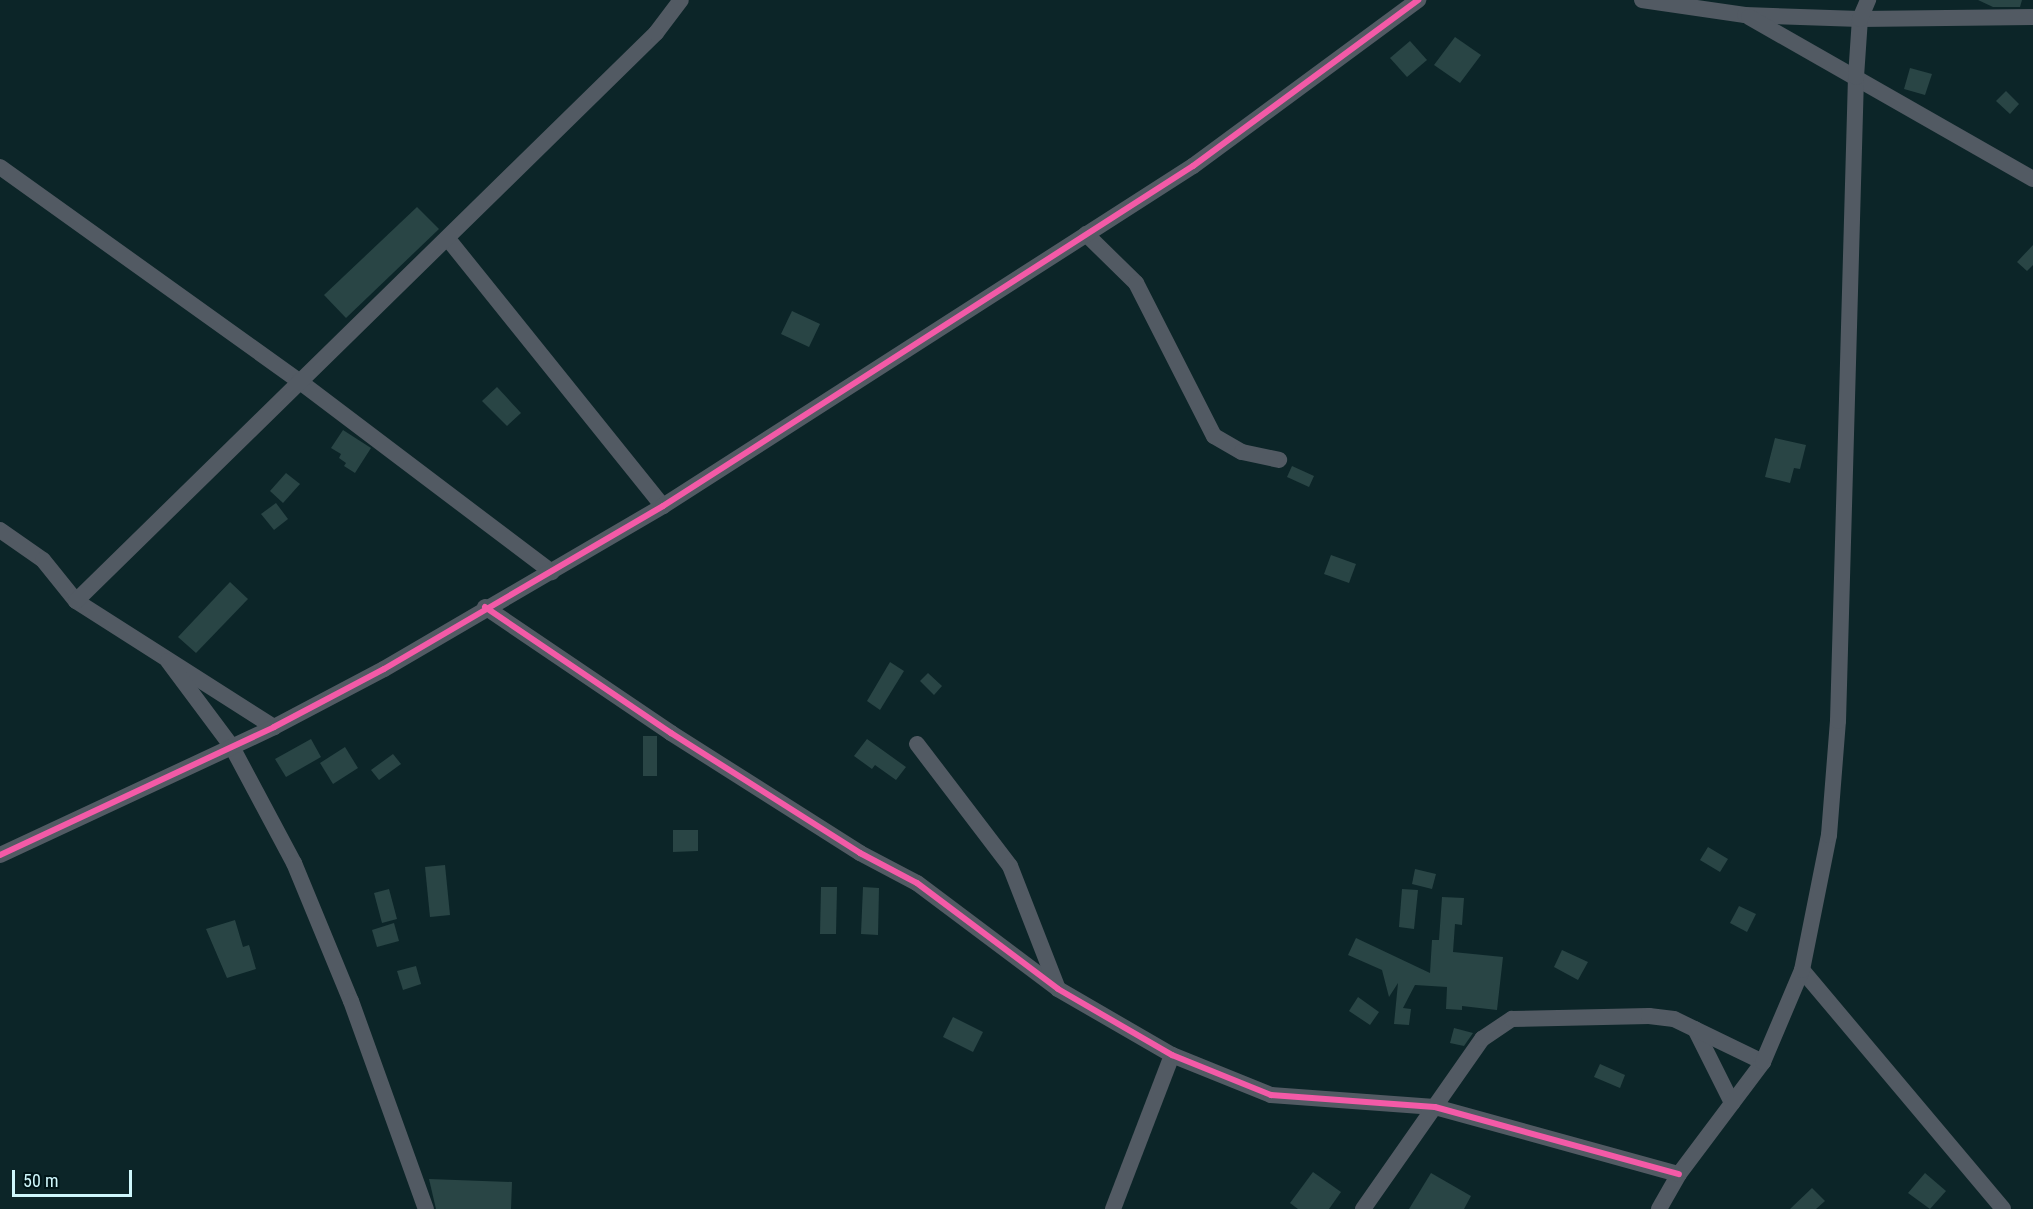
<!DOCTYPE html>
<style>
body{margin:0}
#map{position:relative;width:2033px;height:1209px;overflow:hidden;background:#0c2528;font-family:"Roboto Condensed",sans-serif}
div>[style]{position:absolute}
.building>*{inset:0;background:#294545}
.street>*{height:16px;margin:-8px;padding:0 8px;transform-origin:8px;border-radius:8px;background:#525a63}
.cycleway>*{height:6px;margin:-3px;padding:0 3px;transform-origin:3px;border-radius:3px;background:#f35aa7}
span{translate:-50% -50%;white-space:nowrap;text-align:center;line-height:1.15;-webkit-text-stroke:5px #001518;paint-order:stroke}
.scale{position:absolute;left:12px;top:1170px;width:120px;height:27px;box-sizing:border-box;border:3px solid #cff7fc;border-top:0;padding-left:8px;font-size:18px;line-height:21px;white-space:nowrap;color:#cff7fc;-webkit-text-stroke:4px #001518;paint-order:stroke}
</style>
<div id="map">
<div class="building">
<div style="clip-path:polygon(1978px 0,2022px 0,2020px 7px,1993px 7px)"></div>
<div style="clip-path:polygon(1455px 37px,1481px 55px,1460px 83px,1434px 65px)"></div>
<div style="clip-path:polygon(1410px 41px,1427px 60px,1407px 77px,1390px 58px)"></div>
<div style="clip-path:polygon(1910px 68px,1932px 74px,1925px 95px,1904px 89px)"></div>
<div style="clip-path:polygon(2006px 91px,2019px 104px,2010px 114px,1996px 101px)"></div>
<div style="clip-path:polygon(417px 207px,439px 229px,346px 318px,324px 295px)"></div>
<div style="clip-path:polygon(2033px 245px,2033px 265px,2027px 271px,2017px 262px)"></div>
<div style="clip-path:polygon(792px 311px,820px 324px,809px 347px,781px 334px)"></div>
<div style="clip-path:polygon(497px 387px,521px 413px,507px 426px,482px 401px)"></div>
<div style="clip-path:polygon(343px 430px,371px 448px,355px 473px,344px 466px,346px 463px,339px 458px,341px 454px,331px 448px)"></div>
<div style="clip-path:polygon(1775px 438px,1806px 445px,1800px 469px,1794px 468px,1790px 483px,1765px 477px)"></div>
<div style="clip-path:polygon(1292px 466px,1314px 476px,1309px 487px,1287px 477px)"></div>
<div style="clip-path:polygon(286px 473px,300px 484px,283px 503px,270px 491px)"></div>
<div style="clip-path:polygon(276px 503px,288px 519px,274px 530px,261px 514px)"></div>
<div style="clip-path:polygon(1331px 555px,1356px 564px,1349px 583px,1324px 574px)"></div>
<div style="clip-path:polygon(230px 582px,248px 599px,196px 653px,178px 637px)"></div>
<div style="clip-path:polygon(890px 662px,904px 671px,880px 710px,867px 701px)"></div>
<div style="clip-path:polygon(928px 673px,942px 686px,934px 695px,920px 681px)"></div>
<div style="clip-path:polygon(643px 736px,657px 736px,657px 776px,643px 776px)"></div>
<div style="clip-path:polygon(311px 739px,321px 757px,286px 777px,275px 759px)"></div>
<div style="clip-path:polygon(867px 739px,906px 767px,896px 780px,875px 765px,872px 769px,854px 756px)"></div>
<div style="clip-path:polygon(345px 747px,358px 768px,333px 784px,320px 763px)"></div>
<div style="clip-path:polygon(393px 754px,401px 764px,379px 780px,371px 770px)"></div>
<div style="clip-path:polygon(673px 830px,698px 830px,698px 851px,673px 852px)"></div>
<div style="clip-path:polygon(1708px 847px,1728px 859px,1720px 872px,1700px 860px)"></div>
<div style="clip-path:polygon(445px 865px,450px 915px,430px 917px,425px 867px)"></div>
<div style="clip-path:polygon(1415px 869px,1436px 874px,1432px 889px,1412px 884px)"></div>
<div style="clip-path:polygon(821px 887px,837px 887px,836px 934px,820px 934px)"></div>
<div style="clip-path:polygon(863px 887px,879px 888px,878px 935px,861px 934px)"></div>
<div style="clip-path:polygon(389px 889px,397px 919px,382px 923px,374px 893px)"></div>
<div style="clip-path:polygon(1402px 889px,1418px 890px,1414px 929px,1399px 927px)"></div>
<div style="clip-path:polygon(1442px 897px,1464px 898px,1462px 925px,1455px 924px,1453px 952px,1503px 957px,1497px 1010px,1462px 1006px,1462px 1010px,1446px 1009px,1447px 987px,1415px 985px,1403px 1008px,1411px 1009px,1409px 1025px,1394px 1024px,1398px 983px,1389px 997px,1382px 970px,1348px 955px,1356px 938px,1430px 973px,1432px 940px,1439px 940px)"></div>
<div style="clip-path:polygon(1739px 906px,1756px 914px,1747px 932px,1730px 923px)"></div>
<div style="clip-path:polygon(235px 920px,243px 947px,249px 945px,256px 969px,227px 978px,206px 929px)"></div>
<div style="clip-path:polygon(394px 923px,399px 941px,377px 947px,372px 930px)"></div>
<div style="clip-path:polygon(1562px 950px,1588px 962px,1578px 980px,1554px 967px)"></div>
<div style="clip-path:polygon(416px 966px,421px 984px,403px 990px,397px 971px)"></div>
<div style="clip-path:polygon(1358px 997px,1379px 1012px,1370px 1025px,1349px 1011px)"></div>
<div style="clip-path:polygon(953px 1017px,983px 1032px,973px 1052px,943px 1037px)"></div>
<div style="clip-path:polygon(1454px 1028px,1473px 1033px,1464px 1046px,1450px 1043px)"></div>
<div style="clip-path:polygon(1600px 1064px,1625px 1075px,1620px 1088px,1594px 1077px)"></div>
<div style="clip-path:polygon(1313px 1172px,1341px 1192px,1329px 1209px,1298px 1209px,1290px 1203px)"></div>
<div style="clip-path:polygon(1431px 1173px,1471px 1196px,1464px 1209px,1409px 1209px)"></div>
<div style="clip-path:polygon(1925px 1173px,1946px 1191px,1930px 1209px,1908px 1193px)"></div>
<div style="clip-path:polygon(429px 1179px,512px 1182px,511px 1209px,436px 1209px)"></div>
<div style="clip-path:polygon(1812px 1188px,1825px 1201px,1816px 1209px,1790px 1209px)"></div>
</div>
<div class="street">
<div style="left:1642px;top:0;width:104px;rotate:8.3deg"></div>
<div style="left:1745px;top:15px;width:115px;rotate:2deg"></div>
<div style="left:1860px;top:19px;width:173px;rotate:-0.7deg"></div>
<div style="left:1749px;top:17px;width:327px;rotate:29.7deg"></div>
<div style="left:0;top:167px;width:368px;rotate:35.6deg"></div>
<div style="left:299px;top:381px;width:317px;rotate:37.1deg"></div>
<div style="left:1086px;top:234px;width:70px;rotate:44.4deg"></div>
<div style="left:1136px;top:283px;width:172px;rotate:63deg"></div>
<div style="left:1214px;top:436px;width:32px;rotate:30deg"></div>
<div style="left:1242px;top:452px;width:38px;rotate:12deg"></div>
<div style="left:448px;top:239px;width:343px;rotate:51.2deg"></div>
<div style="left:0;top:530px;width:52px;rotate:34.9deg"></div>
<div style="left:43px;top:560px;width:53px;rotate:51.2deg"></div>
<div style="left:76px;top:601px;width:235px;rotate:32.5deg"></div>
<div style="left:76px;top:601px;width:812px;rotate:-44.4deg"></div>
<div style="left:656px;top:33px;width:41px;rotate:-52.9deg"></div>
<div style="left:485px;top:607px;width:225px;rotate:34.1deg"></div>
<div style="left:671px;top:733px;width:224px;rotate:32.4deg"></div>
<div style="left:860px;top:853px;width:64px;rotate:27.8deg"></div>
<div style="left:917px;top:883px;width:176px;rotate:36.9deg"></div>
<div style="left:1058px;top:989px;width:132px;rotate:30.1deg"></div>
<div style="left:1172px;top:1055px;width:107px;rotate:22deg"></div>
<div style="left:1271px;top:1095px;width:164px;rotate:4.2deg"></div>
<div style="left:1435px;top:1107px;width:253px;rotate:15.4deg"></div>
<div style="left:168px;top:661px;width:107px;rotate:53.3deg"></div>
<div style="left:232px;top:747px;width:132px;rotate:61.9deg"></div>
<div style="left:294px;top:863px;width:149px;rotate:67.6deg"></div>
<div style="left:351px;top:1001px;width:221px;rotate:70.2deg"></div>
<div style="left:917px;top:744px;width:153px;rotate:52.7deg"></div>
<div style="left:1010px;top:866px;width:132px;rotate:68.7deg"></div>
<div style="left:0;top:855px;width:302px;rotate:-25deg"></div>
<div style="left:274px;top:727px;width:124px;rotate:-27.8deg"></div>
<div style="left:384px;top:669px;width:323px;rotate:-30.3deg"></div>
<div style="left:663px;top:506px;width:630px;rotate:-32.68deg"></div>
<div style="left:1193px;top:166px;width:280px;rotate:-36.4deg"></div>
<div style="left:1802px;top:970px;width:312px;rotate:49.9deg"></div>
<div style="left:1695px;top:1029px;width:83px;rotate:63.4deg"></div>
<div style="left:1113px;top:1209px;width:165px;rotate:-69deg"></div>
<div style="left:1363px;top:1209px;width:208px;rotate:-55deg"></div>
<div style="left:1482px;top:1039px;width:36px;rotate:-34deg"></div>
<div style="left:1512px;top:1019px;width:137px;rotate:-1.3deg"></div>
<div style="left:1649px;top:1016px;width:25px;rotate:7deg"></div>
<div style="left:1674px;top:1019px;width:99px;rotate:25.8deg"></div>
<div style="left:1659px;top:1209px;width:40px;rotate:-60.3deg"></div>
<div style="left:1679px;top:1174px;width:140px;rotate:-53.1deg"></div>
<div style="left:1763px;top:1062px;width:100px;rotate:-67deg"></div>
<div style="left:1802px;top:970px;width:138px;rotate:-78.7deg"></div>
<div style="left:1829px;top:835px;width:114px;rotate:-85.5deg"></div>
<div style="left:1838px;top:721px;width:644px;rotate:-88.4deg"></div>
<div style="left:1856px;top:77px;width:58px;rotate:-86.1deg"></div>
<div style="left:1860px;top:19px;width:21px;rotate:-67deg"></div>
</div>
<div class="cycleway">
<div style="left:485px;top:607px;width:225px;rotate:34.1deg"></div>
<div style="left:671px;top:733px;width:224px;rotate:32.4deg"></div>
<div style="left:860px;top:853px;width:64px;rotate:27.8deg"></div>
<div style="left:917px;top:883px;width:176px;rotate:36.9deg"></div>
<div style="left:1058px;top:989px;width:132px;rotate:30.1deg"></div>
<div style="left:1172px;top:1055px;width:107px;rotate:22deg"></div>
<div style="left:1271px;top:1095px;width:164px;rotate:4.2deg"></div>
<div style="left:1435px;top:1107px;width:253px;rotate:15.4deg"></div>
<div style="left:0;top:855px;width:302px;rotate:-25deg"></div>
<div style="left:274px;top:727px;width:124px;rotate:-27.8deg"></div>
<div style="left:384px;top:669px;width:323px;rotate:-30.3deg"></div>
<div style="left:663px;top:506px;width:630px;rotate:-32.68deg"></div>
<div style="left:1193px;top:166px;width:280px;rotate:-36.4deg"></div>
</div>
<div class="scale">50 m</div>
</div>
